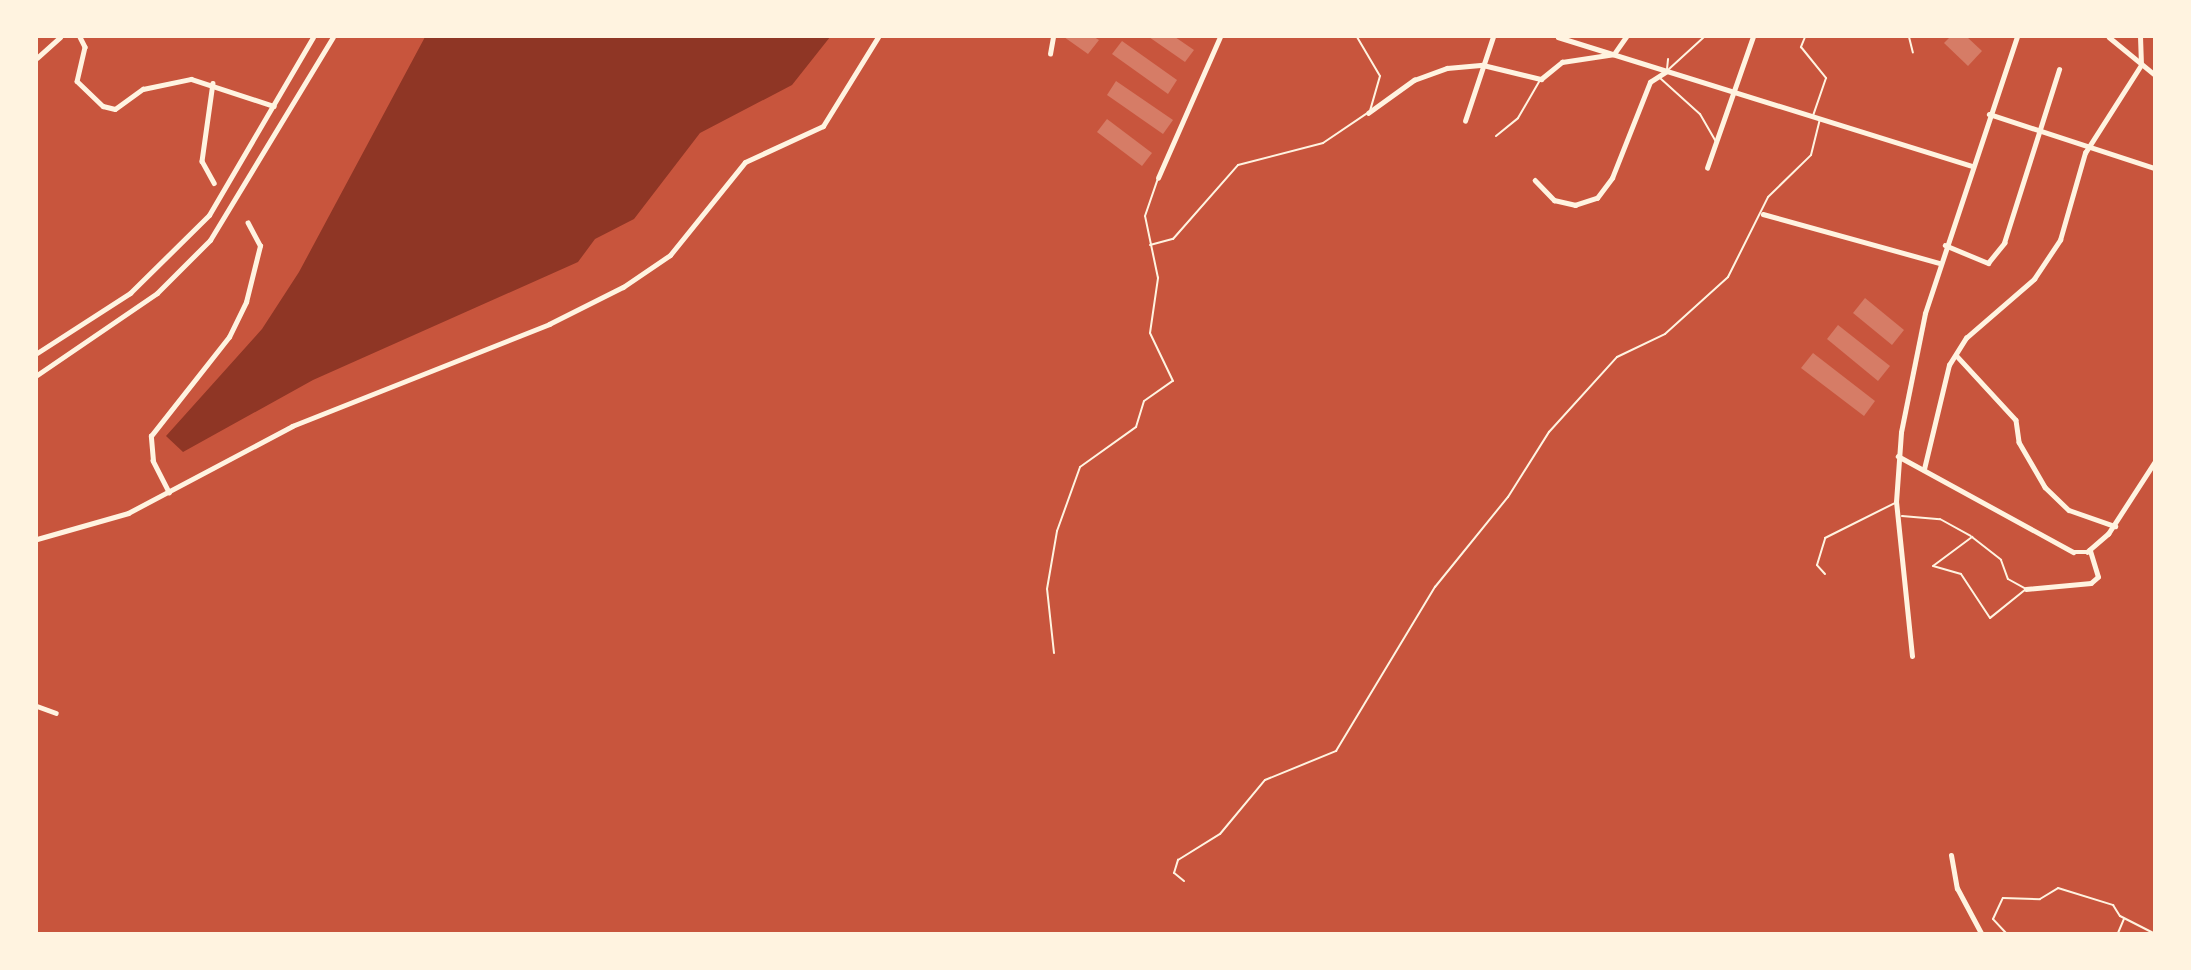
<!DOCTYPE html>
<style>
body{margin:0}
#map{position:relative;width:2191px;height:970px;overflow:hidden;background:#c8553d;font-family:Manrope,sans-serif}
div>[style]{position:absolute}
.water>*{inset:0;background:#8f3625}
.building>*{inset:0;background:#d67c66}
.service>*{height:2px;margin:-1px;padding:0 1px;transform-origin:1px;border-radius:1px;background:#fff3e0}
.minor>*{height:4.5px;margin:-2.25px;padding:0 2.25px;transform-origin:2.25px;border-radius:2.25px;background:#fff3e0}
.tertiary>*{height:5px;margin:-2.5px;padding:0 2.5px;transform-origin:2.5px;border-radius:2.5px;background:#fff3e0}
span{translate:-50% -50%;white-space:nowrap;text-align:center;line-height:1.15;-webkit-text-stroke:5px #fff3e0;paint-order:stroke}
.frame{position:absolute;inset:0;border:38px solid #fff3e0;pointer-events:none}
</style>
<div id="map">
<div class="water">
<div style="clip-path:polygon(425px 37px,830px 37px,792px 85px,700px 133px,634px 219px,595px 239px,578px 262px,313px 380px,183px 452px,166px 436px,262px 329px,299px 272px)"></div>
</div>
<div class="building">
<div style="clip-path:polygon(1064px 37px,1094px 37px,1099px 40px,1088px 54px)"></div>
<div style="clip-path:polygon(1149px 37px,1175px 37px,1194px 50px,1185px 62px)"></div>
<div style="clip-path:polygon(1950px 37px,1967px 37px,1982px 51px,1968px 66px,1944px 43px)"></div>
<div style="clip-path:polygon(1122px 41px,1177px 80px,1168px 94px,1112px 54px)"></div>
<div style="clip-path:polygon(1116px 81px,1173px 120px,1163px 134px,1107px 95px)"></div>
<div style="clip-path:polygon(1107px 119px,1152px 153px,1142px 166px,1097px 132px)"></div>
<div style="clip-path:polygon(1865px 298px,1904px 330px,1892px 345px,1853px 313px)"></div>
<div style="clip-path:polygon(1838px 325px,1890px 366px,1878px 381px,1827px 339px)"></div>
<div style="clip-path:polygon(1813px 353px,1875px 401px,1864px 416px,1801px 368px)"></div>
</div>
<div class="service">
<div style="left:1357px;top:37px;width:45px;rotate:59.5deg"></div>
<div style="left:1380px;top:76px;width:35px;rotate:106deg"></div>
<div style="left:1805px;top:37px;width:11px;rotate:112deg"></div>
<div style="left:1801px;top:47px;width:40px;rotate:51deg"></div>
<div style="left:1826px;top:78px;width:39px;rotate:109deg"></div>
<div style="left:1909px;top:37px;width:16px;rotate:76deg"></div>
<div style="left:1667px;top:69px;width:10px;rotate:-84deg"></div>
<div style="left:1669px;top:69px;width:47px;rotate:-42.4deg"></div>
<div style="left:1660px;top:78px;width:54px;rotate:42deg"></div>
<div style="left:1700px;top:114px;width:32px;rotate:60deg"></div>
<div style="left:1496px;top:136px;width:28px;rotate:-39deg"></div>
<div style="left:1518px;top:118px;width:44px;rotate:-59.9deg"></div>
<div style="left:1150px;top:245px;width:24px;rotate:-15deg"></div>
<div style="left:1173px;top:239px;width:98px;rotate:-48.7deg"></div>
<div style="left:1238px;top:165px;width:88px;rotate:-14.5deg"></div>
<div style="left:1323px;top:143px;width:52px;rotate:-34deg"></div>
<div style="left:1902px;top:516px;width:38px;rotate:5deg"></div>
<div style="left:1940px;top:519px;width:35px;rotate:29deg"></div>
<div style="left:1972px;top:537px;width:37px;rotate:38deg"></div>
<div style="left:2001px;top:560px;width:20px;rotate:70deg"></div>
<div style="left:2008px;top:579px;width:21px;rotate:29deg"></div>
<div style="left:2026px;top:589px;width:46px;rotate:141.1deg"></div>
<div style="left:1990px;top:618px;width:53px;rotate:-123.4deg"></div>
<div style="left:1961px;top:574px;width:29px;rotate:-164deg"></div>
<div style="left:1933px;top:566px;width:49px;rotate:-36.6deg"></div>
<div style="left:1825px;top:574px;width:12px;rotate:-132deg"></div>
<div style="left:1817px;top:565px;width:28px;rotate:-73deg"></div>
<div style="left:1825px;top:538px;width:78px;rotate:-26.6deg"></div>
<div style="left:1054px;top:653px;width:64px;rotate:-96.2deg"></div>
<div style="left:1047px;top:589px;width:59px;rotate:-80.2deg"></div>
<div style="left:1057px;top:531px;width:68px;rotate:-70.2deg"></div>
<div style="left:1080px;top:467px;width:69px;rotate:-35.5deg"></div>
<div style="left:1136px;top:427px;width:27px;rotate:-73deg"></div>
<div style="left:1144px;top:401px;width:35px;rotate:-35deg"></div>
<div style="left:1173px;top:381px;width:53px;rotate:-115.6deg"></div>
<div style="left:1150px;top:333px;width:56px;rotate:-81.7deg"></div>
<div style="left:1158px;top:278px;width:63px;rotate:-101.8deg"></div>
<div style="left:1145px;top:216px;width:39px;rotate:-71deg"></div>
<div style="left:1184px;top:881px;width:13px;rotate:-141deg"></div>
<div style="left:1174px;top:873px;width:14px;rotate:-73deg"></div>
<div style="left:1178px;top:860px;width:49px;rotate:-31.8deg"></div>
<div style="left:1220px;top:834px;width:70px;rotate:-50.2deg"></div>
<div style="left:1265px;top:780px;width:77px;rotate:-22.2deg"></div>
<div style="left:1336px;top:751px;width:192px;rotate:-58.9deg"></div>
<div style="left:1435px;top:587px;width:116px;rotate:-51deg"></div>
<div style="left:1508px;top:497px;width:77px;rotate:-57.8deg"></div>
<div style="left:1549px;top:432px;width:101px;rotate:-47.8deg"></div>
<div style="left:1617px;top:357px;width:53px;rotate:-25.6deg"></div>
<div style="left:1665px;top:334px;width:85px;rotate:-42.1deg"></div>
<div style="left:1728px;top:277px;width:89px;rotate:-63.4deg"></div>
<div style="left:1768px;top:197px;width:60px;rotate:-44.3deg"></div>
<div style="left:1811px;top:155px;width:37px;rotate:-76deg"></div>
<div style="left:2006px;top:933px;width:19px;rotate:-133deg"></div>
<div style="left:1993px;top:919px;width:23px;rotate:-65deg"></div>
<div style="left:2003px;top:898px;width:37px;rotate:2deg"></div>
<div style="left:2040px;top:899px;width:21px;rotate:-31deg"></div>
<div style="left:2058px;top:888px;width:58px;rotate:17.2deg"></div>
<div style="left:2113px;top:905px;width:13px;rotate:58deg"></div>
<div style="left:2120px;top:916px;width:38px;rotate:27deg"></div>
<div style="left:2118px;top:933px;width:15px;rotate:-67deg"></div>
</div>
<div class="minor">
<div style="left:80px;top:37px;width:11px;rotate:63deg"></div>
<div style="left:85px;top:47px;width:35px;rotate:103deg"></div>
<div style="left:77px;top:81px;width:36px;rotate:44deg"></div>
<div style="left:103px;top:106px;width:12px;rotate:14deg"></div>
<div style="left:115px;top:109px;width:34px;rotate:-36deg"></div>
<div style="left:143px;top:89px;width:49px;rotate:-11.8deg"></div>
<div style="left:191px;top:79px;width:87px;rotate:18deg"></div>
<div style="left:1558px;top:37px;width:433px;rotate:17.3deg"></div>
<div style="left:2109px;top:37px;width:58px;rotate:39.4deg"></div>
<div style="left:1050px;top:54px;width:17px;rotate:-80deg"></div>
<div style="left:37px;top:58px;width:31px;rotate:-42deg"></div>
<div style="left:213px;top:83px;width:79px;rotate:98deg"></div>
<div style="left:202px;top:161px;width:25px;rotate:61deg"></div>
<div style="left:1368px;top:113px;width:57px;rotate:-35.7deg"></div>
<div style="left:1414px;top:80px;width:35px;rotate:-20deg"></div>
<div style="left:1447px;top:68px;width:36px;rotate:-5deg"></div>
<div style="left:1483px;top:65px;width:60px;rotate:13.6deg"></div>
<div style="left:1541px;top:79px;width:27px;rotate:-39deg"></div>
<div style="left:1562px;top:62px;width:53px;rotate:-8.7deg"></div>
<div style="left:1614px;top:54px;width:21px;rotate:-55deg"></div>
<div style="left:1989px;top:114px;width:174px;rotate:18.1deg"></div>
<div style="left:1465px;top:121px;width:89px;rotate:-71.6deg"></div>
<div style="left:1707px;top:168px;width:139px;rotate:-70.7deg"></div>
<div style="left:1158px;top:178px;width:154px;rotate:-66.3deg"></div>
<div style="left:1535px;top:180px;width:28px;rotate:46deg"></div>
<div style="left:1554px;top:200px;width:22px;rotate:13deg"></div>
<div style="left:1575px;top:205px;width:23px;rotate:-18deg"></div>
<div style="left:1597px;top:198px;width:25px;rotate:-53deg"></div>
<div style="left:1612px;top:178px;width:103px;rotate:-68.4deg"></div>
<div style="left:1650px;top:82px;width:20px;rotate:-33deg"></div>
<div style="left:1763px;top:214px;width:184px;rotate:15.5deg"></div>
<div style="left:1945px;top:245px;width:47px;rotate:22.7deg"></div>
<div style="left:1988px;top:263px;width:26px;rotate:-51deg"></div>
<div style="left:2004px;top:243px;width:182px;rotate:-72.4deg"></div>
<div style="left:1956px;top:355px;width:88px;rotate:47.3deg"></div>
<div style="left:2016px;top:420px;width:22px;rotate:82deg"></div>
<div style="left:2019px;top:442px;width:52px;rotate:60deg"></div>
<div style="left:2045px;top:487px;width:33px;rotate:44deg"></div>
<div style="left:2069px;top:510px;width:49px;rotate:19.2deg"></div>
<div style="left:1898px;top:456px;width:200px;rotate:28.7deg"></div>
<div style="left:2073px;top:552px;width:14px"></div>
<div style="left:2087px;top:552px;width:28px;rotate:-41deg"></div>
<div style="left:2108px;top:534px;width:85px;rotate:-57.1deg"></div>
<div style="left:1924px;top:469px;width:107px;rotate:-76.5deg"></div>
<div style="left:1949px;top:365px;width:32px;rotate:-58deg"></div>
<div style="left:1966px;top:338px;width:90px;rotate:-40.9deg"></div>
<div style="left:2034px;top:279px;width:47px;rotate:-56.3deg"></div>
<div style="left:2060px;top:240px;width:91px;rotate:-74deg"></div>
<div style="left:2085px;top:153px;width:104px;rotate:-57.5deg"></div>
<div style="left:2141px;top:65px;width:28px;rotate:-92deg"></div>
<div style="left:169px;top:493px;width:36px;rotate:-117deg"></div>
<div style="left:153px;top:461px;width:25px;rotate:-95deg"></div>
<div style="left:151px;top:436px;width:126px;rotate:-51.8deg"></div>
<div style="left:229px;top:337px;width:39px;rotate:-64deg"></div>
<div style="left:246px;top:302px;width:58px;rotate:-76deg"></div>
<div style="left:260px;top:246px;width:26px;rotate:-118deg"></div>
<div style="left:2026px;top:589px;width:65px;rotate:-5.3deg"></div>
<div style="left:2091px;top:583px;width:9px;rotate:-41deg"></div>
<div style="left:2098px;top:577px;width:28px;rotate:-107deg"></div>
<div style="left:37px;top:706px;width:20px;rotate:20deg"></div>
</div>
<div class="tertiary">
<div style="left:37px;top:353px;width:111px;rotate:-32.8deg"></div>
<div style="left:130px;top:293px;width:111px;rotate:-44.6deg"></div>
<div style="left:209px;top:215px;width:206px;rotate:-59.7deg"></div>
<div style="left:37px;top:375px;width:145px;rotate:-34.3deg"></div>
<div style="left:157px;top:293px;width:75px;rotate:-45deg"></div>
<div style="left:210px;top:240px;width:237px;rotate:-58.8deg"></div>
<div style="left:37px;top:539px;width:95px;rotate:-15.9deg"></div>
<div style="left:128px;top:513px;width:186px;rotate:-27.9deg"></div>
<div style="left:292px;top:426px;width:277px;rotate:-21.6deg"></div>
<div style="left:549px;top:324px;width:83px;rotate:-26.6deg"></div>
<div style="left:623px;top:287px;width:57px;rotate:-34.2deg"></div>
<div style="left:670px;top:255px;width:119px;rotate:-51.1deg"></div>
<div style="left:745px;top:162px;width:86px;rotate:-24.8deg"></div>
<div style="left:823px;top:126px;width:105px;rotate:-58.3deg"></div>
<div style="left:1912px;top:656px;width:155px;rotate:-95.9deg"></div>
<div style="left:1896px;top:502px;width:70px;rotate:-85.9deg"></div>
<div style="left:1901px;top:432px;width:121px;rotate:-78.6deg"></div>
<div style="left:1925px;top:313px;width:291px;rotate:-71.6deg"></div>
<div style="left:1951px;top:855px;width:34px;rotate:80deg"></div>
<div style="left:1957px;top:888px;width:51px;rotate:61.9deg"></div>
</div>
<div class="frame"></div>
</div>
